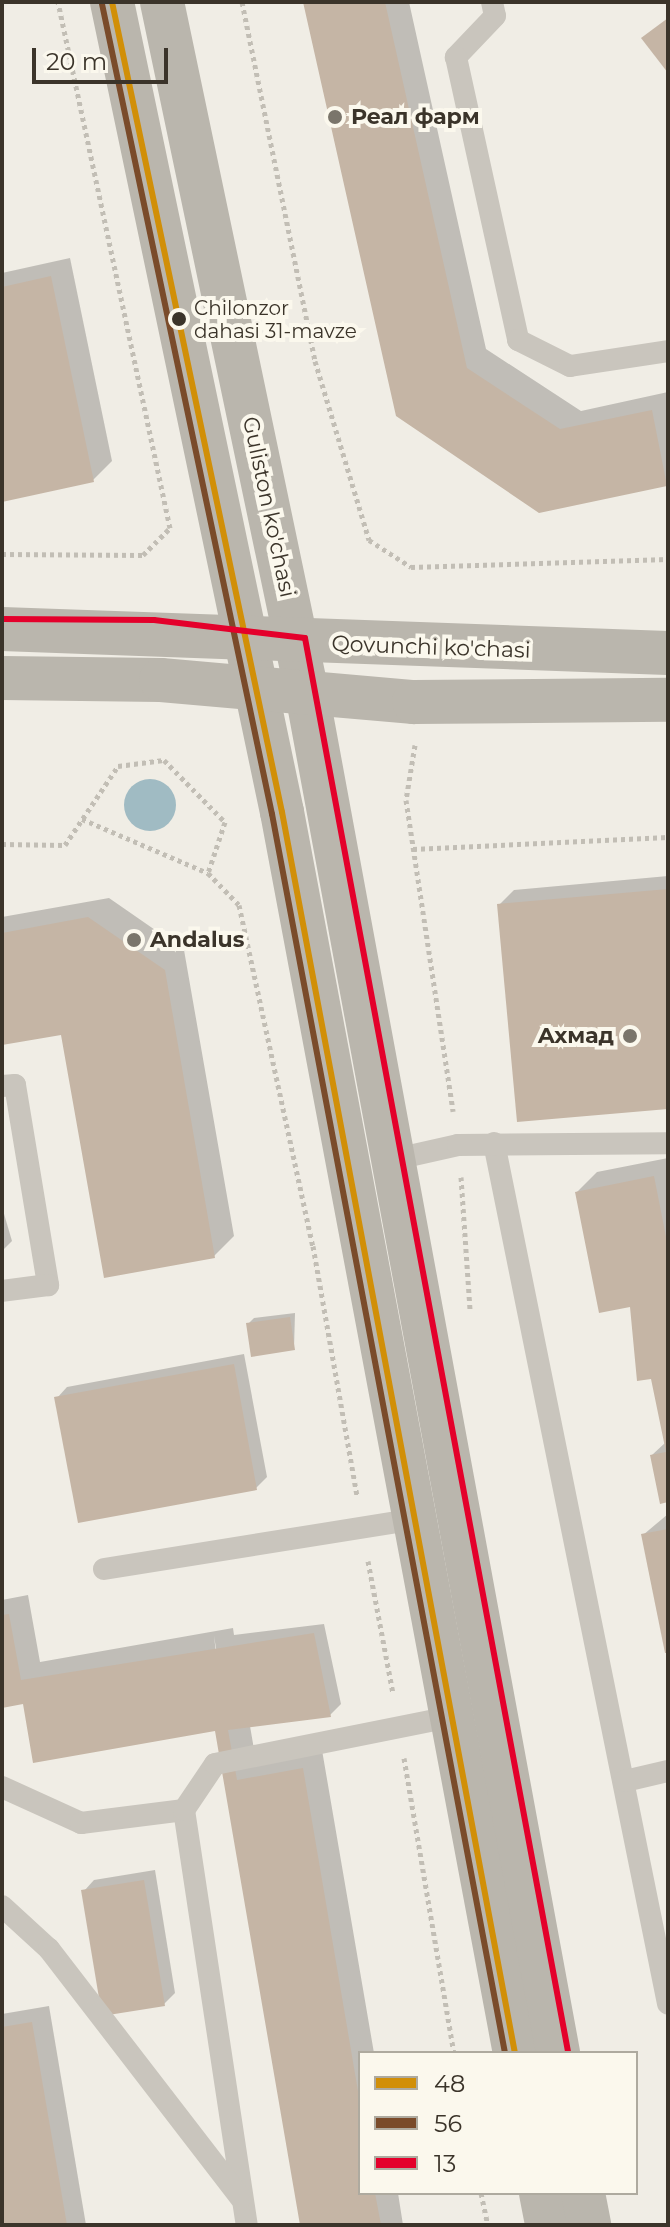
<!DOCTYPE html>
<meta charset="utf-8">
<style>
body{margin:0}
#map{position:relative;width:670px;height:2227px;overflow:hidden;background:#f0ede5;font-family:Montserrat,sans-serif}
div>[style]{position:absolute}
.water>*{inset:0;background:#a0bbc3}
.round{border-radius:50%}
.shadow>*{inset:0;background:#0003}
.building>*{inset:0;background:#c5b5a5}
.path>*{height:5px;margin-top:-2.5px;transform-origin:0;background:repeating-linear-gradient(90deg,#c2beb5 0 4px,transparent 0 8px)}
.lane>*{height:22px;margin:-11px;padding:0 11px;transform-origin:11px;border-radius:11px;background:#c9c5bd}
.secondary>*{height:44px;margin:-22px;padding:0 22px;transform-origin:22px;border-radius:22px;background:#bab6ad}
.bus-1>*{height:6px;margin:-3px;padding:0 3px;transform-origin:3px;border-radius:3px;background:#d18f08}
.bus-2>*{height:6px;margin:-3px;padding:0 3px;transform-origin:3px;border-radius:3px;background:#7a4b2a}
.bus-3>*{height:6px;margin:-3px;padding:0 3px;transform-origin:3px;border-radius:3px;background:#e4002b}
.dots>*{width:22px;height:22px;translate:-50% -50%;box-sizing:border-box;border:4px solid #fbf8ed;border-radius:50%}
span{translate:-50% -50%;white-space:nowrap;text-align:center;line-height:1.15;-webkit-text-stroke:8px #fbf8ed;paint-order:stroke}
.bus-label{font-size:20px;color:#3b342a}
.left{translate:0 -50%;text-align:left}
.poi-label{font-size:22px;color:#3b342a;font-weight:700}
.right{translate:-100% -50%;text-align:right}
.street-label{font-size:22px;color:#3b342a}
.frame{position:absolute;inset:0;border:4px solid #3b342a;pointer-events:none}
.legend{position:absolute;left:358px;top:2051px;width:280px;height:144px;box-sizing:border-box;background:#fbf8ed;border:2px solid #aeaa9f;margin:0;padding:10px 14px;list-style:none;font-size:24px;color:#3b342a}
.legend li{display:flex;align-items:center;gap:16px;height:40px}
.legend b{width:40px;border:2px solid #aeaa9f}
.scale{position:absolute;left:32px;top:48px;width:136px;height:36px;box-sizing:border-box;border:4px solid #3b342a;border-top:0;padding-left:10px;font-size:24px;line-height:28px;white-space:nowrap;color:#3b342a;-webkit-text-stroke:6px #fbf8ed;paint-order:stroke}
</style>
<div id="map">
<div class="water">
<div class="round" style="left:124px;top:779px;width:52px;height:52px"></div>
</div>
<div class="shadow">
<div style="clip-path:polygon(305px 2px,409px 2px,486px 349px,581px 411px,668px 392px,666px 485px,397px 415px)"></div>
<div style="clip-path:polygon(70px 258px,112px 461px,93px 480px,2px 500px,2px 273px)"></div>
<div style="clip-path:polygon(668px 876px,668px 1107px,499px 905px,514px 890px)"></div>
<div style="clip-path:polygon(109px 898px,184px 950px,234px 1236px,214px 1256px,63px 1033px,2px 1043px,2px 917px)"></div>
<div style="clip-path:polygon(668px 1158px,668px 1507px,652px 1455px,666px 1442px,653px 1376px,631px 1305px,577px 1192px,597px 1172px)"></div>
<div style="clip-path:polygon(2px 1207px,12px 1241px,2px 1251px)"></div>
<div style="clip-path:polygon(295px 1313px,294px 1348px,248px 1324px,254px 1318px)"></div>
<div style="clip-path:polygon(244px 1354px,267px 1477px,256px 1488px,57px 1398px,67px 1387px)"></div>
<div style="clip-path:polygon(668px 1514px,668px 1651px,643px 1535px)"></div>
<div style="clip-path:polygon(evenodd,28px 1595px,40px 1662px,233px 1628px,234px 1635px,324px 1624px,341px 1704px,330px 1715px,250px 1726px,256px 1761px,322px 1750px,374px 2053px,360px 2053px,360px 2193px,398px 2193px,403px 2225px,302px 2225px,217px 1729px,24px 1702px,2px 1706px,2px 1600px,28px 1595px,214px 1636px,227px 1714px,223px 1714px,214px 1636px)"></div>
<div style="clip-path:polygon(155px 1870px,175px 1993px,164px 2004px,84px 1891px,94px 1880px)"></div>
<div style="clip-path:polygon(49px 2006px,86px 2225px,2px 2225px,2px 2014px)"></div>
</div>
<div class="building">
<div style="clip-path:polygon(303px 2px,385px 2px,467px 368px,560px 429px,652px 410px,667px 486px,539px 513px,396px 416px)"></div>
<div style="clip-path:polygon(668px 18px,668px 73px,641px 38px)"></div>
<div style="clip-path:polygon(51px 276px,94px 482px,2px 502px,2px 287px)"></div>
<div style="clip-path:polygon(668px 889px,668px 1109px,517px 1122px,497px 904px)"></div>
<div style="clip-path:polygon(88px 917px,165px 970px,215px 1258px,104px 1278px,61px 1035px,2px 1045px,2px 933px)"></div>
<div style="clip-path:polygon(654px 1176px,668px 1247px,668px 1502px,660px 1504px,650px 1455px,666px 1452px,651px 1379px,637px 1381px,630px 1307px,599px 1313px,575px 1192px)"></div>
<div style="clip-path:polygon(290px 1317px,295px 1350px,251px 1357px,246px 1323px)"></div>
<div style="clip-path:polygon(234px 1364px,257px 1490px,78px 1523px,54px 1397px)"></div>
<div style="clip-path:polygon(668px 1529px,668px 1653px,665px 1653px,641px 1534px)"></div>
<div style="clip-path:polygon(9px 1614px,21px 1680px,314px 1633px,331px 1717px,228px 1730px,237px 1780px,303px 1768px,360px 2103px,360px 2193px,375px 2193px,381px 2225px,300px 2225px,215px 1731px,33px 1763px,23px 1704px,2px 1708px,2px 1615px)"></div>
<div style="clip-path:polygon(144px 1880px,165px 2006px,102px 2016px,81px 1890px)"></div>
<div style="clip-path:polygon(32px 2022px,67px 2225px,2px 2225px,2px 2027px)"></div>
</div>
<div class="path">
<div style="left:242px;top:2px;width:366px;rotate:78.5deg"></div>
<div style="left:315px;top:361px;width:187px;rotate:73.2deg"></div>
<div style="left:369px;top:540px;width:50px;rotate:32.7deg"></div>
<div style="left:411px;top:567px;width:257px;rotate:-1.8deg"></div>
<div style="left:2px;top:554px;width:141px;rotate:0.4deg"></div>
<div style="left:143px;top:555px;width:38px;rotate:-45deg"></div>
<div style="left:170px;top:528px;width:538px;rotate:-102.02deg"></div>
<div style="left:415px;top:745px;width:56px;rotate:99.3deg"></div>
<div style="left:406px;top:800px;width:315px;rotate:81.4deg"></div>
<div style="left:82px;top:819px;width:137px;rotate:23.2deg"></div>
<div style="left:208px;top:873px;width:45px;rotate:45.9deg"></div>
<div style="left:239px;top:905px;width:349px;rotate:77.8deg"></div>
<div style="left:313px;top:1246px;width:254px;rotate:80deg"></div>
<div style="left:2px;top:844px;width:63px;rotate:0.9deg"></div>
<div style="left:65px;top:845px;width:95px;rotate:-56.1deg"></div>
<div style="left:118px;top:766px;width:46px;rotate:-7.4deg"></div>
<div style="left:164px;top:760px;width:87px;rotate:45.5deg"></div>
<div style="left:225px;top:822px;width:54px;rotate:108.4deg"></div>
<div style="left:413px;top:849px;width:255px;rotate:-2.7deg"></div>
<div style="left:461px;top:1177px;width:133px;rotate:86.1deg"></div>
<div style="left:368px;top:1561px;width:134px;rotate:79.3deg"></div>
<div style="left:404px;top:1758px;width:299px;rotate:80.4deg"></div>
<div style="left:481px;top:2193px;width:33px;rotate:78deg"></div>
</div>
<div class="lane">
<div style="left:492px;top:2px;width:14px;rotate:78deg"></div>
<div style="left:495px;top:16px;width:57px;rotate:133.6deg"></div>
<div style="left:456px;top:57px;width:290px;rotate:77.6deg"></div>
<div style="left:518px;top:340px;width:58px;rotate:26.6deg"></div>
<div style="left:570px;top:366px;width:99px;rotate:-8.7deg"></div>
<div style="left:2px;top:1086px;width:13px;rotate:-4deg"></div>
<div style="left:15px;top:1085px;width:203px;rotate:80.6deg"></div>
<div style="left:48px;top:1285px;width:46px;rotate:172.6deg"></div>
<div style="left:494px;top:1143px;width:878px;rotate:78.57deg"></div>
<div style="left:387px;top:1161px;width:73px;rotate:-12.7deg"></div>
<div style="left:458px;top:1145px;width:210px;rotate:-0.5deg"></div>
<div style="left:104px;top:1569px;width:315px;rotate:-9.1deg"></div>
<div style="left:625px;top:1781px;width:44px;rotate:-13.1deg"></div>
<div style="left:2px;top:1787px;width:87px;rotate:24.5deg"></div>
<div style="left:81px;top:1823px;width:104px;rotate:-7.2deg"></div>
<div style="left:184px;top:1810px;width:420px;rotate:81.4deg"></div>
<div style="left:184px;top:1810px;width:55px;rotate:-56deg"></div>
<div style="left:215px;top:1764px;width:241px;rotate:-11.3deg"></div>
<div style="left:2px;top:1906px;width:64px;rotate:42.5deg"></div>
<div style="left:49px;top:1949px;width:314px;rotate:52.4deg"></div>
</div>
<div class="secondary">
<div style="left:112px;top:2px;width:828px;rotate:78.15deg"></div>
<div style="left:282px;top:812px;width:1263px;rotate:79.37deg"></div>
<div style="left:162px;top:2px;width:706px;rotate:78.15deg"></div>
<div style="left:307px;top:693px;width:1383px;rotate:79.54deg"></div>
<div style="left:2px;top:629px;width:666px;rotate:2.06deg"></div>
<div style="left:2px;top:678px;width:159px;rotate:0.7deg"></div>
<div style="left:161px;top:680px;width:254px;rotate:5deg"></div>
<div style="left:414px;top:702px;width:254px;rotate:-0.5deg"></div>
<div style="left:541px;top:2193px;width:33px;rotate:79deg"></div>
<div style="left:583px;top:2193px;width:33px;rotate:79deg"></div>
</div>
<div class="bus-1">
<div style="left:112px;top:2px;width:828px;rotate:78.15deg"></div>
<div style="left:282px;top:812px;width:1263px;rotate:79.37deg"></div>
</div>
<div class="bus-2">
<div style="left:102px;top:4px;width:828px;rotate:78.15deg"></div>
<div style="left:272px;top:814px;width:1261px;rotate:79.35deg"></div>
</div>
<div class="bus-3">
<div style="left:2px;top:619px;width:152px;rotate:0.4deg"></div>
<div style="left:154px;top:620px;width:152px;rotate:6.8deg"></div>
<div style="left:305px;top:638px;width:1437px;rotate:79.46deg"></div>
</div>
<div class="dots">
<div style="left:335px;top:117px;background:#7a756b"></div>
<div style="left:179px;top:319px;background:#3b342a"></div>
<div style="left:134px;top:940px;background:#7a756b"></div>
<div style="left:630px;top:1036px;background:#7a756b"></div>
</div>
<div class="bus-label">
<span class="left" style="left:194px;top:320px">Chilonzor<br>dahasi 31-mavze</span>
</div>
<div class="poi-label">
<span class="left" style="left:351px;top:117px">Реал фарм</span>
<span class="left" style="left:150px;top:940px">Andalus</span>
<span class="right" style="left:614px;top:1036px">Ахмад</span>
</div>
<div class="street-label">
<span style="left:269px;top:507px;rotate:78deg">Guliston ko'chasi</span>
<span style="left:431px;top:647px;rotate:2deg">Qovunchi ko'chasi</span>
</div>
<div class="frame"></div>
<ul class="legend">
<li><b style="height:10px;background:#d18f08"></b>48</li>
<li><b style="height:10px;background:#7a4b2a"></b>56</li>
<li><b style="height:10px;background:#e4002b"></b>13</li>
</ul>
<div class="scale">20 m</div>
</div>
